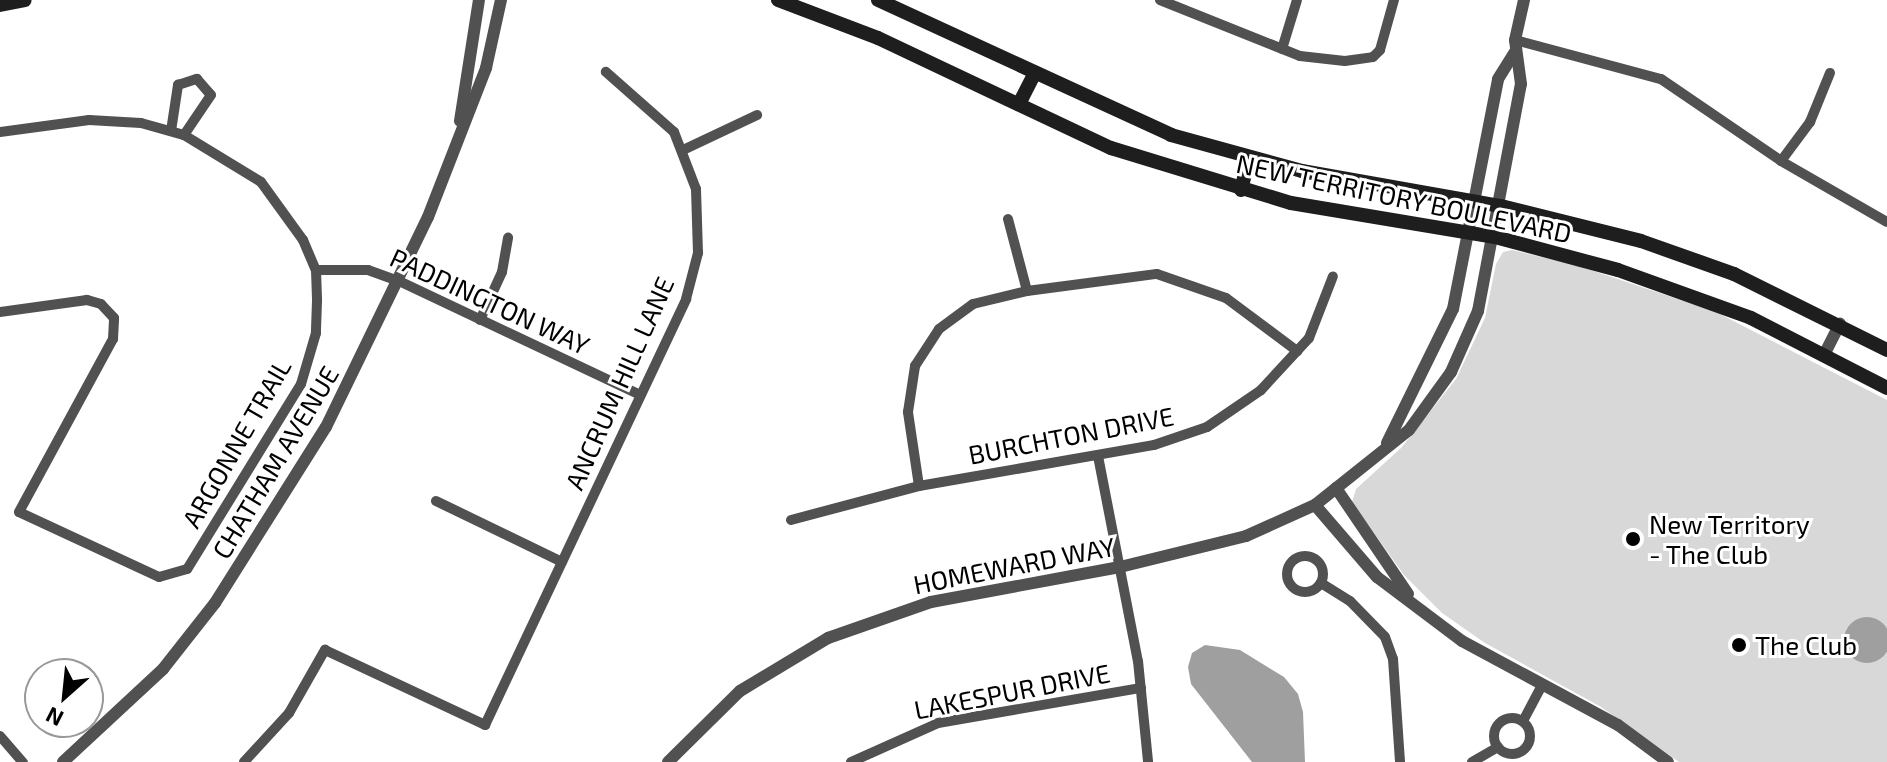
<!DOCTYPE html>
<style>
body{margin:0}
#map{position:relative;width:1887px;height:762px;overflow:hidden;background:#fff;font-family:"Exo 2",sans-serif}
div>[style]{position:absolute}
.green>*{inset:0;background:#d8d8d8}
.water>*{inset:0;background:#9f9f9f}
.round{border-radius:50%}
.minor>*{height:10px;margin:-5px;padding:0 5px;transform-origin:5px;border-radius:5px;background:#515151}
.minor>.ring{margin:-5px;padding:0;box-sizing:content-box;background:none;border:10px solid #515151;border-radius:50%}
.tertiary>*{height:12px;margin:-6px;padding:0 6px;transform-origin:6px;border-radius:6px;background:#515151}
.secondary>*{height:14px;margin:-7px;padding:0 7px;transform-origin:7px;border-radius:7px;background:#1e1e1e}
.dots>*{width:22px;height:22px;translate:-50% -50%;box-sizing:border-box;border:4px solid #fff;border-radius:50%}
span{translate:-50% -50%;white-space:nowrap;text-align:center;line-height:1.15;-webkit-text-stroke:6px #fff;paint-order:stroke}
.street-label{font-size:26px;color:#000}
.poi-label{font-size:26px;color:#000}
.left{translate:0 -50%;text-align:left}
.north{position:absolute;left:24px;top:658px;width:80px;height:80px;box-sizing:border-box;background:#fff;border:2px solid #999;border-radius:50%;rotate:207deg;font-size:22px;font-weight:700;line-height:32px;text-align:center;color:#000}
.north::after{content:'';display:block;margin:auto;width:28px;height:36px;background:#000;clip-path:polygon(50% 0,100% 100%,50% 72%,0 100%)}
</style>
<div id="map">
<div class="green">
<div style="clip-path:polygon(1512px 250px,1579px 266px,1716px 312px,1887px 400px,1887px 762px,1679px 762px,1601px 707px,1485px 643px,1442px 613px,1404px 575px,1352px 502px,1356px 489px,1401px 448px,1456px 379px,1485px 318px,1496px 264px,1503px 252px)"></div>
</div>
<div class="water">
<div class="round" style="left:1844px;top:617px;width:46px;height:46px"></div>
<div style="clip-path:polygon(1205px 645px,1240px 650px,1284px 677px,1298px 694px,1303px 712px,1305px 762px,1252px 762px,1191px 684px,1188px 667px,1192px 653px)"></div>
</div>
<div class="minor">
<div style="left:1160px;top:0;width:151px;rotate:21.8deg"></div>
<div style="left:1300px;top:56px;width:45px;rotate:6.3deg"></div>
<div style="left:1345px;top:61px;width:28px;rotate:-8deg"></div>
<div style="left:1373px;top:57px;width:10px;rotate:-45deg"></div>
<div style="left:1380px;top:50px;width:52px;rotate:-74.4deg"></div>
<div style="left:1515px;top:40px;width:151px;rotate:15deg"></div>
<div style="left:1661px;top:79px;width:145px;rotate:34.3deg"></div>
<div style="left:1781px;top:161px;width:122px;rotate:29.9deg"></div>
<div style="left:1282px;top:49px;width:51px;rotate:-73deg"></div>
<div style="left:171px;top:131px;width:47px;rotate:-81.3deg"></div>
<div style="left:178px;top:85px;width:20px;rotate:-18deg"></div>
<div style="left:197px;top:79px;width:21px;rotate:49deg"></div>
<div style="left:211px;top:95px;width:48px;rotate:124deg"></div>
<div style="left:0;top:132px;width:90px;rotate:-7.7deg"></div>
<div style="left:89px;top:120px;width:52px;rotate:3.3deg"></div>
<div style="left:141px;top:123px;width:45px;rotate:15.6deg"></div>
<div style="left:184px;top:135px;width:90px;rotate:31.4deg"></div>
<div style="left:261px;top:182px;width:72px;rotate:54.1deg"></div>
<div style="left:303px;top:240px;width:33px;rotate:67deg"></div>
<div style="left:316px;top:270px;width:31px;rotate:88deg"></div>
<div style="left:317px;top:301px;width:32px;rotate:92deg"></div>
<div style="left:316px;top:333px;width:53px;rotate:106.4deg"></div>
<div style="left:301px;top:384px;width:217px;rotate:121.6deg"></div>
<div style="left:187px;top:569px;width:29px;rotate:164deg"></div>
<div style="left:159px;top:577px;width:154px;rotate:-155.1deg"></div>
<div style="left:19px;top:512px;width:197px;rotate:-61.5deg"></div>
<div style="left:113px;top:339px;width:21px;rotate:-87deg"></div>
<div style="left:114px;top:318px;width:19px;rotate:-133deg"></div>
<div style="left:101px;top:304px;width:15px;rotate:-164deg"></div>
<div style="left:87px;top:300px;width:88px;rotate:172.1deg"></div>
<div style="left:683px;top:150px;width:82px;rotate:-25.3deg"></div>
<div style="left:1781px;top:161px;width:49px;rotate:-53.4deg"></div>
<div style="left:1810px;top:122px;width:53px;rotate:-67.8deg"></div>
<div style="left:1008px;top:219px;width:74px;rotate:75.2deg"></div>
<div style="left:316px;top:270px;width:52px"></div>
<div style="left:368px;top:270px;width:33px;rotate:20deg"></div>
<div style="left:399px;top:281px;width:267px;rotate:25.3deg"></div>
<div style="left:480px;top:320px;width:53px;rotate:-65.4deg"></div>
<div style="left:502px;top:272px;width:35px;rotate:-80deg"></div>
<div style="left:1098px;top:456px;width:209px;rotate:79deg"></div>
<div style="left:1138px;top:661px;width:101px;rotate:84.3deg"></div>
<div style="left:919px;top:486px;width:75px;rotate:-98.5deg"></div>
<div style="left:908px;top:412px;width:47px;rotate:-81.3deg"></div>
<div style="left:915px;top:366px;width:44px;rotate:-57deg"></div>
<div style="left:939px;top:329px;width:42px;rotate:-36.3deg"></div>
<div style="left:973px;top:304px;width:56px;rotate:-13.5deg"></div>
<div style="left:1027px;top:291px;width:131px;rotate:-7.5deg"></div>
<div style="left:1157px;top:274px;width:73px;rotate:19.2deg"></div>
<div style="left:1226px;top:298px;width:89px;rotate:36.7deg"></div>
<div style="left:436px;top:501px;width:140px;rotate:25.8deg"></div>
<div style="left:791px;top:520px;width:132px;rotate:-14.9deg"></div>
<div style="left:919px;top:486px;width:239px;rotate:-9.9deg"></div>
<div style="left:1154px;top:445px;width:56px;rotate:-18.8deg"></div>
<div style="left:1207px;top:427px;width:65px;rotate:-34.4deg"></div>
<div style="left:1261px;top:390px;width:71px;rotate:-47.3deg"></div>
<div style="left:1309px;top:338px;width:66px;rotate:-68.8deg"></div>
<div class="ring" style="left:1287px;top:556px;width:26px;height:26px"></div>
<div style="left:1321px;top:583px;width:34px;rotate:32deg"></div>
<div style="left:1350px;top:601px;width:50px;rotate:45.8deg"></div>
<div style="left:1385px;top:637px;width:23px;rotate:70deg"></div>
<div style="left:1393px;top:659px;width:103px;rotate:86.1deg"></div>
<div class="ring" style="left:1494px;top:718px;width:26px;height:26px"></div>
<div style="left:1523px;top:721px;width:40px;rotate:-62deg"></div>
<div style="left:0;top:736px;width:35px;rotate:49deg"></div>
<div style="left:244px;top:762px;width:67px;rotate:-47.4deg"></div>
<div style="left:289px;top:713px;width:73px;rotate:-60.3deg"></div>
<div style="left:325px;top:650px;width:177px;rotate:25.1deg"></div>
<div style="left:485px;top:725px;width:471px;rotate:-64.7deg"></div>
<div style="left:686px;top:299px;width:48px;rotate:-75.4deg"></div>
<div style="left:698px;top:253px;width:64px;rotate:-91.8deg"></div>
<div style="left:696px;top:189px;width:61px;rotate:-111.1deg"></div>
<div style="left:674px;top:132px;width:91px;rotate:-138.6deg"></div>
<div style="left:851px;top:762px;width:95px;rotate:-24.1deg"></div>
<div style="left:938px;top:723px;width:206px;rotate:-9.8deg"></div>
<div style="left:1472px;top:762px;width:30px;rotate:-30deg"></div>
</div>
<div class="tertiary">
<div style="left:460px;top:121px;width:122px;rotate:-81.1deg"></div>
<div style="left:1825px;top:353px;width:33px;rotate:-63deg"></div>
<div style="left:1387px;top:443px;width:149px;rotate:-63.8deg"></div>
<div style="left:1453px;top:309px;width:234px;rotate:-78.9deg"></div>
<div style="left:1498px;top:79px;width:32px;rotate:-58deg"></div>
<div style="left:1336px;top:488px;width:128px;rotate:55.8deg"></div>
<div style="left:1315px;top:505px;width:95px;rotate:49.3deg"></div>
<div style="left:1377px;top:577px;width:106px;rotate:37deg"></div>
<div style="left:1462px;top:641px;width:177px;rotate:28.3deg"></div>
<div style="left:1618px;top:725px;width:62px;rotate:36.5deg"></div>
<div style="left:63px;top:762px;width:137px;rotate:-42.9deg"></div>
<div style="left:163px;top:669px;width:84px;rotate:-51.8deg"></div>
<div style="left:215px;top:603px;width:208px;rotate:-57.8deg"></div>
<div style="left:326px;top:427px;width:233px;rotate:-64.1deg"></div>
<div style="left:428px;top:217px;width:160px;rotate:-68.7deg"></div>
<div style="left:486px;top:68px;width:70px;rotate:-77.6deg"></div>
<div style="left:668px;top:762px;width:101px;rotate:-44.6deg"></div>
<div style="left:740px;top:691px;width:103px;rotate:-31.1deg"></div>
<div style="left:828px;top:638px;width:109px;rotate:-19.3deg"></div>
<div style="left:931px;top:602px;width:192px;rotate:-10.5deg"></div>
<div style="left:1120px;top:567px;width:130px;rotate:-13.8deg"></div>
<div style="left:1246px;top:536px;width:76px;rotate:-24.2deg"></div>
<div style="left:1315px;top:505px;width:120px;rotate:-38.6deg"></div>
<div style="left:1409px;top:430px;width:72px;rotate:-54.1deg"></div>
<div style="left:1451px;top:372px;width:67px;rotate:-66.1deg"></div>
<div style="left:1478px;top:311px;width:231px;rotate:-79.3deg"></div>
<div style="left:1521px;top:84px;width:44px;rotate:-97.8deg"></div>
<div style="left:1515px;top:40px;width:41px;rotate:-77.3deg"></div>
</div>
<div class="secondary">
<div style="left:778px;top:0;width:107px;rotate:20.8deg"></div>
<div style="left:878px;top:38px;width:258px;rotate:25.3deg"></div>
<div style="left:1111px;top:148px;width:188px;rotate:17deg"></div>
<div style="left:1291px;top:203px;width:207px;rotate:9.5deg"></div>
<div style="left:1495px;top:237px;width:127px;rotate:15deg"></div>
<div style="left:1618px;top:270px;width:141px;rotate:19.8deg"></div>
<div style="left:1751px;top:318px;width:153px;rotate:27.2deg"></div>
<div style="left:878px;top:0;width:323px;rotate:24.7deg"></div>
<div style="left:1171px;top:135px;width:136px;rotate:15.4deg"></div>
<div style="left:1302px;top:171px;width:202px;rotate:10deg"></div>
<div style="left:1501px;top:206px;width:144px;rotate:14deg"></div>
<div style="left:1641px;top:241px;width:99px;rotate:19.5deg"></div>
<div style="left:1734px;top:274px;width:171px;rotate:26.4deg"></div>
<div style="left:0;top:5px;width:25px;rotate:-11deg"></div>
<div style="left:1019px;top:104px;width:35px;rotate:-63deg"></div>
<div style="left:1241px;top:190px;width:33px;rotate:-76deg"></div>
</div>
<div class="dots">
<div style="left:1633px;top:539px;background:#000"></div>
<div style="left:1739px;top:645px;background:#000"></div>
</div>
<div class="street-label">
<span style="left:1404px;top:198px;rotate:12deg">NEW TERRITORY BOULEVARD</span>
<span style="left:490px;top:301px;rotate:25deg">PADDINGTON WAY</span>
<span style="left:619px;top:383px;rotate:-66deg">ANCRUM HILL LANE</span>
<span style="left:1071px;top:435px;rotate:-11deg">BURCHTON DRIVE</span>
<span style="left:236px;top:443px;rotate:-60deg">ARGONNE TRAIL</span>
<span style="left:275px;top:462px;rotate:-59deg">CHATHAM AVENUE</span>
<span style="left:1014px;top:565px;rotate:-11deg">HOMEWARD WAY</span>
<span style="left:1012px;top:691px;rotate:-11deg">LAKESPUR DRIVE</span>
</div>
<div class="poi-label">
<span class="left" style="left:1649px;top:539px">New Territory<br>- The Club</span>
<span class="left" style="left:1755px;top:645px">The Club</span>
</div>
<div class="north">N</div>
</div>
